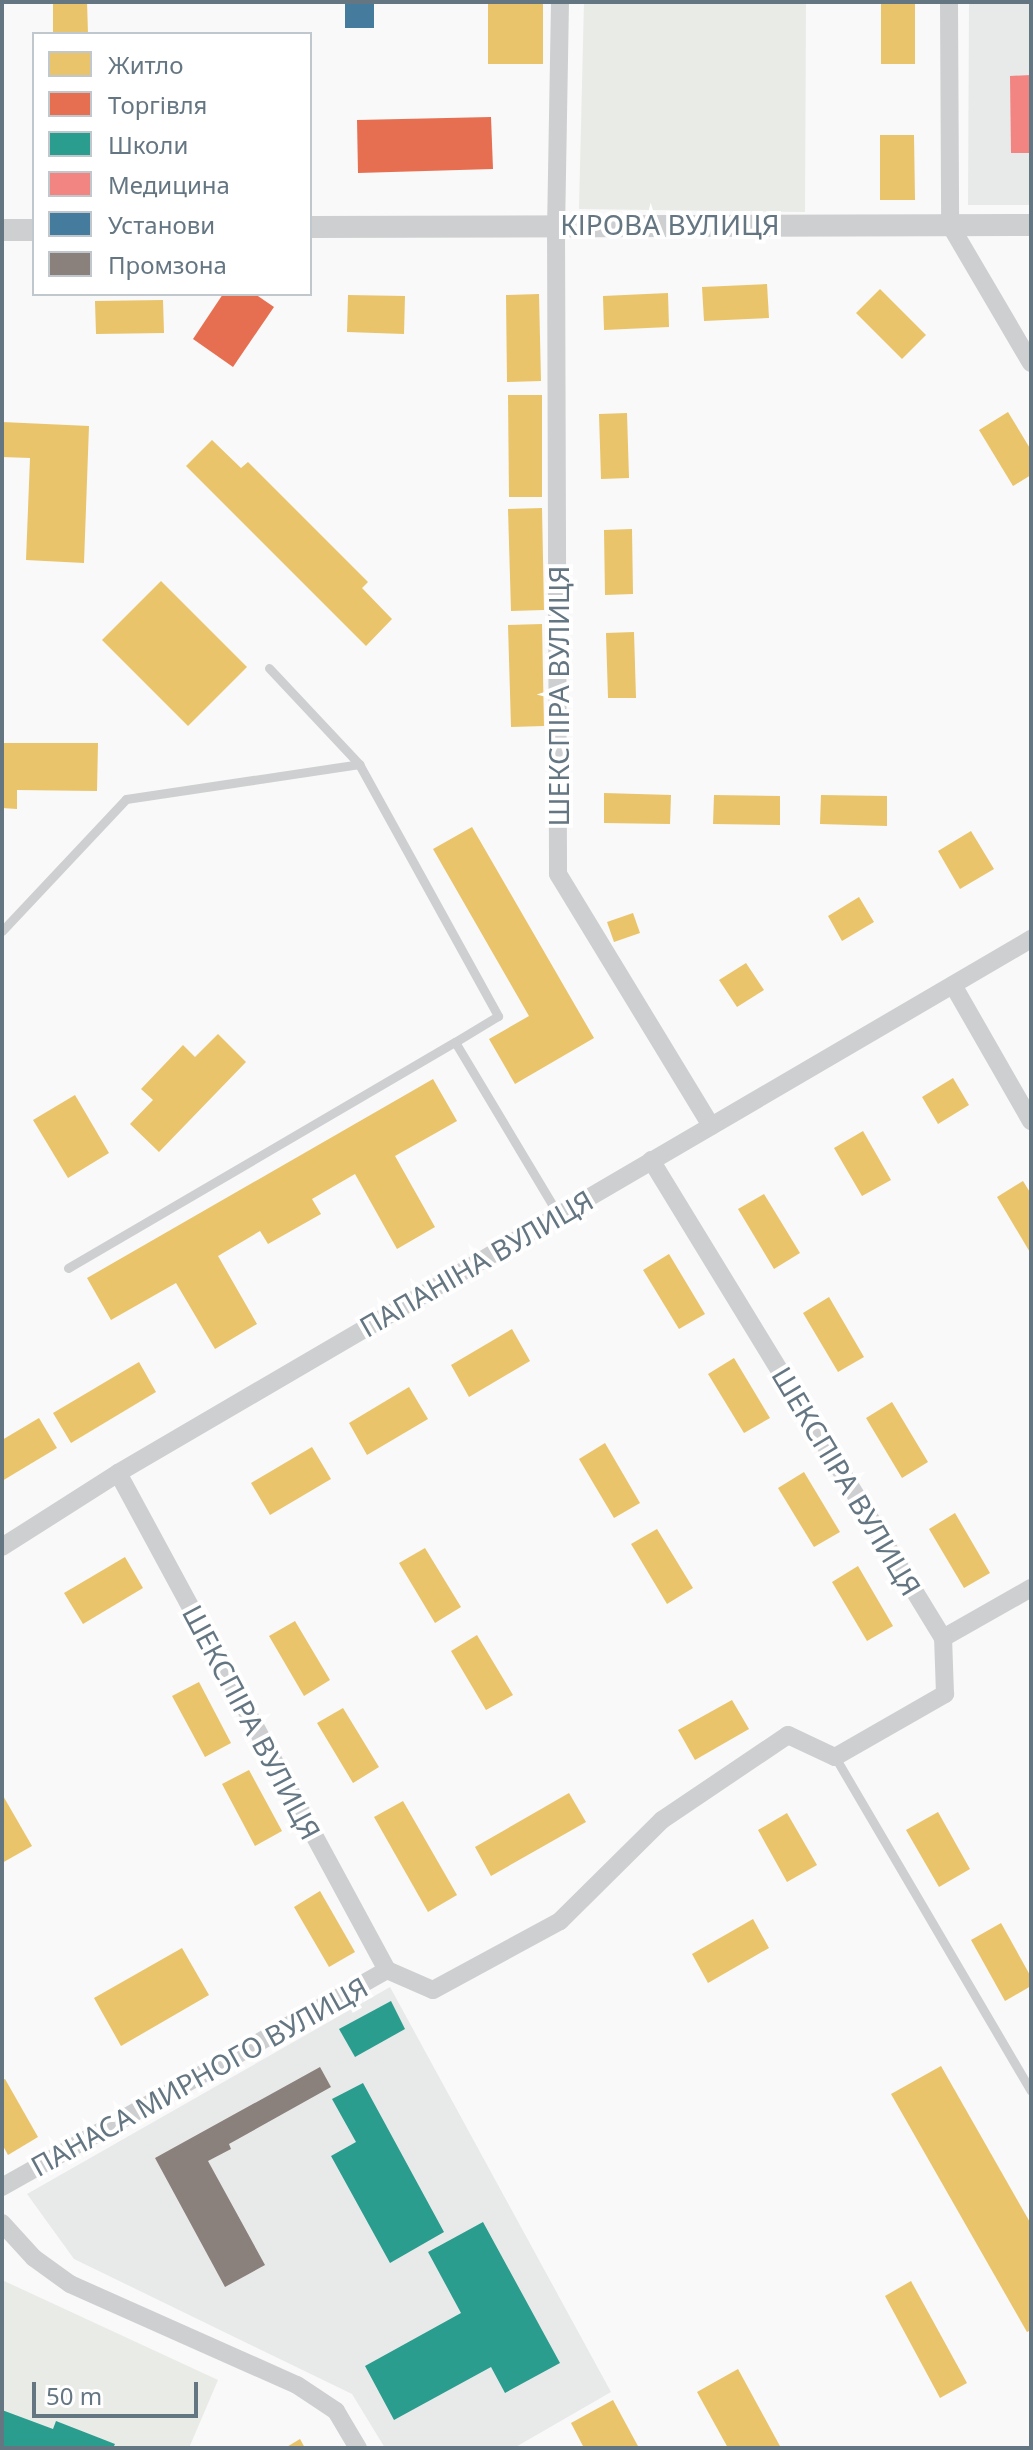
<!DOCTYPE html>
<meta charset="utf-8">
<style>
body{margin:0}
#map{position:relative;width:1033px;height:2450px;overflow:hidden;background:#f9f9f9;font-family:"Noto Sans",sans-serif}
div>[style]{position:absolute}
.built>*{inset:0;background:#e8e9e9}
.green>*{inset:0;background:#e8ebe6}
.homes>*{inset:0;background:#e9c46a}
.shops>*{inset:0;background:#e76f51}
.schools>*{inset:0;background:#2a9d8f}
.health>*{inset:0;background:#f28482}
.public>*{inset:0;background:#457b9d}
.industry>*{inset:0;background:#8a817c}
.service>*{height:9px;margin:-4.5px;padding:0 4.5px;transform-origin:4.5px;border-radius:4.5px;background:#cecfd0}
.minor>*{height:18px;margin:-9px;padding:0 9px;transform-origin:9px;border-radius:9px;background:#cecfd0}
.tertiary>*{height:22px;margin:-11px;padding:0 11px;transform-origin:11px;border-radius:11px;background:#cecfd0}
span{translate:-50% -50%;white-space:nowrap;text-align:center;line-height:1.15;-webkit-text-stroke:8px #fff;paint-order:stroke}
.street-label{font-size:28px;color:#657683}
.frame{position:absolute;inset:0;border:4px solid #657683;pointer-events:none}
.legend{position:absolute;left:32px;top:32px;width:280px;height:264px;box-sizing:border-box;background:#fff;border:2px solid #c1c8cd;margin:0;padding:10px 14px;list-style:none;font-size:24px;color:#657683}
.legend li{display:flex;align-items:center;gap:16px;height:40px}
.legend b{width:40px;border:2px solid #c1c8cd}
.scale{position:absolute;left:32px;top:2382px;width:166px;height:36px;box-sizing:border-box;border:4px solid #657683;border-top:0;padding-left:10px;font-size:24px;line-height:28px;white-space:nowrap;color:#657683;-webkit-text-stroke:6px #fff;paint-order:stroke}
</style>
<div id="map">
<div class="built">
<div style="clip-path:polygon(969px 2px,1031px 2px,1031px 205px,968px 205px)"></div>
<div style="clip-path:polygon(390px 1987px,611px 2392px,514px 2448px,385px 2448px,352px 2394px,74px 2259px,27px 2194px)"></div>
</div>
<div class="green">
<div style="clip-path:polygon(584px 2px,806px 2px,805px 212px,579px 209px)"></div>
<div style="clip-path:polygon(2px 2280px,218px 2380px,189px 2448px,2px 2448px)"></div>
</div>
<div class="homes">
<div style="clip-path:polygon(53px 2px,87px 2px,88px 34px,53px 34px)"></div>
<div style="clip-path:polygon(488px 2px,543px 2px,543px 64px,488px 64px)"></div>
<div style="clip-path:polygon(881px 2px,915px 2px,915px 64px,881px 64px)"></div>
<div style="clip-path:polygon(880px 135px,914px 135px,915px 200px,880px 200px)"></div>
<div style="clip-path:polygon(767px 284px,769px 318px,704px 321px,702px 287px)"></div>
<div style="clip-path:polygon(880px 289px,926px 335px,902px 359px,856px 313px)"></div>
<div style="clip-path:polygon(668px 293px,669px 327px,604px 330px,603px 296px)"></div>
<div style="clip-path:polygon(539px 294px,541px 381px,507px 382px,506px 295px)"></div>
<div style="clip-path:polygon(348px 295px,405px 296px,404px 334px,347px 332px)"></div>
<div style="clip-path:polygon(163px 300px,164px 333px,96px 334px,95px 301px)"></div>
<div style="clip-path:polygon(508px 395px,542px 395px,542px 497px,509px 497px)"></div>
<div style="clip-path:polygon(1008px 412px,1031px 450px,1031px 475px,1013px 486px,979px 430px)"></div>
<div style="clip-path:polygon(627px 413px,629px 478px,601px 479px,599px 414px)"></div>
<div style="clip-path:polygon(2px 422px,89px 426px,84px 563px,26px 560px,30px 458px,2px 457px)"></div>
<div style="clip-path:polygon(212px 440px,241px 468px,248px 462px,368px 582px,362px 588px,392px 619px,366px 646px,186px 466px)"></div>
<div style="clip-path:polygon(542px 508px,544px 610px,511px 611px,508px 509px)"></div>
<div style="clip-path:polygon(632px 529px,633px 594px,605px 595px,604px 530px)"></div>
<div style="clip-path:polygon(161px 581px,247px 667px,188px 726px,102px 640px)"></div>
<div style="clip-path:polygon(542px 624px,544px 726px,511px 727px,508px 625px)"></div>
<div style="clip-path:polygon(634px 632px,636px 698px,608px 698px,606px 633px)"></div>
<div style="clip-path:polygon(2px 743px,98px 743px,97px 791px,17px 790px,17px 809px,2px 808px)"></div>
<div style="clip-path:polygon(604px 793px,671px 795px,670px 824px,604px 823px)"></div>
<div style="clip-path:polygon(714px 795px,780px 796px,780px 825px,713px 824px)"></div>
<div style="clip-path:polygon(821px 795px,887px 796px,887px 826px,820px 824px)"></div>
<div style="clip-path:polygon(472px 827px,594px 1038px,515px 1084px,489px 1039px,529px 1016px,433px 849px)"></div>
<div style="clip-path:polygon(971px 831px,994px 869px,960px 889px,938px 851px)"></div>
<div style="clip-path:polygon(859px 897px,874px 922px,842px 941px,828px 916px)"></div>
<div style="clip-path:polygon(633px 913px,640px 933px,614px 942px,607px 922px)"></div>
<div style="clip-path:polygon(746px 963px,764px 990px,737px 1007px,719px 980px)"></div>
<div style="clip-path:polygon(218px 1034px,246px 1062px,159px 1152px,130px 1124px,153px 1100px,141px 1089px,183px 1045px,195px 1057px)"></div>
<div style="clip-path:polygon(953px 1078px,969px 1105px,938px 1124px,922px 1097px)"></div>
<div style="clip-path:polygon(433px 1079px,457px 1121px,395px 1156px,435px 1227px,397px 1249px,355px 1174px,312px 1199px,321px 1214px,268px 1244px,260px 1231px,218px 1256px,257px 1324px,215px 1349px,176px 1283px,111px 1320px,87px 1278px)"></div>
<div style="clip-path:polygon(75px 1095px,109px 1153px,68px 1178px,33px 1120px)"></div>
<div style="clip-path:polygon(863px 1131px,891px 1180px,862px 1196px,834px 1148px)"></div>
<div style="clip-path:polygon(1023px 1181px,1031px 1194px,1031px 1254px,997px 1197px)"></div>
<div style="clip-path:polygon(764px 1194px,800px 1253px,774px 1269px,738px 1209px)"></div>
<div style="clip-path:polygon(669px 1254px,705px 1314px,679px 1329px,643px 1270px)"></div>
<div style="clip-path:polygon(829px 1297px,864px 1357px,838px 1372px,803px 1313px)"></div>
<div style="clip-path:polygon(512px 1329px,530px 1361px,469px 1397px,451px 1365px)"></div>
<div style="clip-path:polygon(734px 1358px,770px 1418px,744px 1433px,708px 1374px)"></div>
<div style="clip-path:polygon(139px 1362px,156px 1392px,71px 1443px,53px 1413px)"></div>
<div style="clip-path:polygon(409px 1387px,428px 1419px,367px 1455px,349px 1423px)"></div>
<div style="clip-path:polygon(892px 1402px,928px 1462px,902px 1478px,866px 1418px)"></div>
<div style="clip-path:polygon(39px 1418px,57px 1448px,2px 1481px,2px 1440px)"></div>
<div style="clip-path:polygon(605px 1443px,640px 1503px,614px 1518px,579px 1459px)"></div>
<div style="clip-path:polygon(312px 1447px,331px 1479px,270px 1515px,251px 1483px)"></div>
<div style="clip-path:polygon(804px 1472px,840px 1532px,814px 1547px,778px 1488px)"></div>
<div style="clip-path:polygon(955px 1513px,990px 1573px,964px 1588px,929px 1529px)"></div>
<div style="clip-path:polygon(657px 1529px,693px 1588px,667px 1604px,631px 1544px)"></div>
<div style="clip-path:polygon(425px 1548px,461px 1607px,435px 1623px,399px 1563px)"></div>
<div style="clip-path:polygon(125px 1557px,143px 1588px,83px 1624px,64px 1593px)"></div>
<div style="clip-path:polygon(858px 1566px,893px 1626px,867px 1641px,832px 1582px)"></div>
<div style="clip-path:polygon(295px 1621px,330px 1680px,304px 1696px,269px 1636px)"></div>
<div style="clip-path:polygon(477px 1635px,513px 1695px,486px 1710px,451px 1651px)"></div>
<div style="clip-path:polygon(199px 1682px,231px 1743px,205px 1757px,172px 1696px)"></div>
<div style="clip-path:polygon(732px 1700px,749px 1729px,695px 1760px,678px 1730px)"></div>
<div style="clip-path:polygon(343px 1708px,379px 1767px,353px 1783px,317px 1723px)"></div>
<div style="clip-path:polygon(249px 1770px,282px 1831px,255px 1846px,222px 1784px)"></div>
<div style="clip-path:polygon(569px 1793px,586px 1822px,491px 1876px,475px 1847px)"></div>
<div style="clip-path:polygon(2px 1794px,32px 1846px,2px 1863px)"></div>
<div style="clip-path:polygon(403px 1801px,457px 1895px,428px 1912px,374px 1817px)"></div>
<div style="clip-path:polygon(938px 1812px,970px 1869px,939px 1887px,906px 1830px)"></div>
<div style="clip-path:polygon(787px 1813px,817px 1865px,787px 1882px,758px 1830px)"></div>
<div style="clip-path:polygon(320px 1891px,355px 1952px,329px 1967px,294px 1907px)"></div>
<div style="clip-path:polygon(753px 1919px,769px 1948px,708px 1983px,692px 1954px)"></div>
<div style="clip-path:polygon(1001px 1923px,1031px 1977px,1031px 1986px,1005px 2001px,971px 1940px)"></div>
<div style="clip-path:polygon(182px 1948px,209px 1995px,121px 2046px,94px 1998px)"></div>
<div style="clip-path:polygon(941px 2066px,1031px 2224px,1031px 2330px,1027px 2332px,891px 2094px)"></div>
<div style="clip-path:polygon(5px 2079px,38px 2137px,8px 2155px,2px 2144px,2px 2080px)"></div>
<div style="clip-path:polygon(911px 2281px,967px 2383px,940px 2398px,885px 2296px)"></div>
<div style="clip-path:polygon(738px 2369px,781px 2448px,728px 2448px,697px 2392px)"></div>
<div style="clip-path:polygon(613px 2400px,639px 2448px,584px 2448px,571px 2423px)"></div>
<div style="clip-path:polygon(300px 2439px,305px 2448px,285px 2448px)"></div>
</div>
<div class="shops">
<div style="clip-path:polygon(491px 117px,493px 169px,358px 173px,357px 120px)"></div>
<div style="clip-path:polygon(223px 294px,255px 294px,274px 307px,233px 367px,193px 339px)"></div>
</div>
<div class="schools">
<div style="clip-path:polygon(391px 2001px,405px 2029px,355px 2057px,339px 2029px)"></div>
<div style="clip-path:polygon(363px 2083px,444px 2232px,390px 2263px,331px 2156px,356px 2142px,332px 2099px)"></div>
<div style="clip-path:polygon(483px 2222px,560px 2363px,505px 2393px,491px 2367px,394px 2420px,365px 2366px,461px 2313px,428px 2252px)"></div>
<div style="clip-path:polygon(2px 2410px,53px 2429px,56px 2421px,115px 2444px,113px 2448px,2px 2448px)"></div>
</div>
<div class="health">
<div style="clip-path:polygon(1031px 75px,1031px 153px,1011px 153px,1010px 76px)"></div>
</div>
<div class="public">
<div style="clip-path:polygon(345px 2px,374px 2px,374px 28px,345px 28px)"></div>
</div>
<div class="industry">
<div style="clip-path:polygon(320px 2067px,331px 2087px,229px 2144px,231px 2149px,208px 2161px,265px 2265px,225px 2287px,155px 2158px)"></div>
</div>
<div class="service">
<div style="left:269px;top:668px;width:132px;rotate:46.8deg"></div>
<div style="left:359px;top:764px;width:288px;rotate:61.1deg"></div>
<div style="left:498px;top:1016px;width:50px;rotate:148.8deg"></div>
<div style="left:2px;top:931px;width:181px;rotate:-46.8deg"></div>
<div style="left:126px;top:799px;width:236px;rotate:-8.5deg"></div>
<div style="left:68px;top:1268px;width:448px;rotate:-30.3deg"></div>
<div style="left:455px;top:1042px;width:200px;rotate:59.1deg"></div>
<div style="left:835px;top:1757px;width:387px;rotate:59.6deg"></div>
</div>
<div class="minor">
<div style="left:560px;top:2px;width:222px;rotate:91deg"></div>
<div style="left:556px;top:224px;width:650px;rotate:89.82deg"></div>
<div style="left:558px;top:874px;width:295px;rotate:58.7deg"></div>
<div style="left:949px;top:2px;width:223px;rotate:89.7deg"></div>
<div style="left:950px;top:225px;width:160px;rotate:59.6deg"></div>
<div style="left:953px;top:985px;width:157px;rotate:60.2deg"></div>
<div style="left:118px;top:1473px;width:565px;rotate:61.58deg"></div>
<div style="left:2px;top:1547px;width:138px;rotate:-32.5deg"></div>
<div style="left:118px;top:1473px;width:1058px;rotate:-30.32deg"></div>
<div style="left:943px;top:1638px;width:101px;rotate:-29.6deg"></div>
<div style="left:387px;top:1970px;width:50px;rotate:23.5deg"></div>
<div style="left:433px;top:1990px;width:145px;rotate:-28.5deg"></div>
<div style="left:560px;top:1921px;width:144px;rotate:-44.7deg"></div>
<div style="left:662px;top:1820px;width:152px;rotate:-34deg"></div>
<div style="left:788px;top:1735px;width:52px;rotate:25.1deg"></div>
<div style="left:835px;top:1757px;width:127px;rotate:-29.8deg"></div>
<div style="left:945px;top:1694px;width:56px;rotate:-92deg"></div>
<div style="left:943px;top:1638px;width:560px;rotate:-121.42deg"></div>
<div style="left:2px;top:2187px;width:442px;rotate:-29.4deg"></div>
<div style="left:2px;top:2223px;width:47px;rotate:47.6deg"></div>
<div style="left:34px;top:2258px;width:44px;rotate:35.8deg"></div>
<div style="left:70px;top:2284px;width:248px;rotate:24deg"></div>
<div style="left:297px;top:2385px;width:47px;rotate:33.7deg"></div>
<div style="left:336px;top:2411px;width:43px;rotate:59.3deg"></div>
</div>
<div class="tertiary">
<div style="left:310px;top:227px;width:721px;rotate:-0.16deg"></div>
<div style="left:2px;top:230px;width:32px"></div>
</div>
<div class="street-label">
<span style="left:670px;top:224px">КІРОВА ВУЛИЦЯ</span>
<span style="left:558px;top:696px;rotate:-90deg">ШЕКСПІРА ВУЛИЦЯ</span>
<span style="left:476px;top:1263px;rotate:-30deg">ПАПАНІНА ВУЛИЦЯ</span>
<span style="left:847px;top:1481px;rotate:59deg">ШЕКСПІРА ВУЛИЦЯ</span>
<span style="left:252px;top:1722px;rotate:62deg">ШЕКСПІРА ВУЛИЦЯ</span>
<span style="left:199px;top:2076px;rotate:-29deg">ПАНАСА МИРНОГО ВУЛИЦЯ</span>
</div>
<div class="frame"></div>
<ul class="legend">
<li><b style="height:22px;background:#e9c46a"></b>Житло</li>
<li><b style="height:22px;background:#e76f51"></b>Торгівля</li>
<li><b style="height:22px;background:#2a9d8f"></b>Школи</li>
<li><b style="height:22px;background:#f28482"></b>Медицина</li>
<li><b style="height:22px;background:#457b9d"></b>Установи</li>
<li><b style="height:22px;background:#8a817c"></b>Промзона</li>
</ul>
<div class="scale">50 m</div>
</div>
